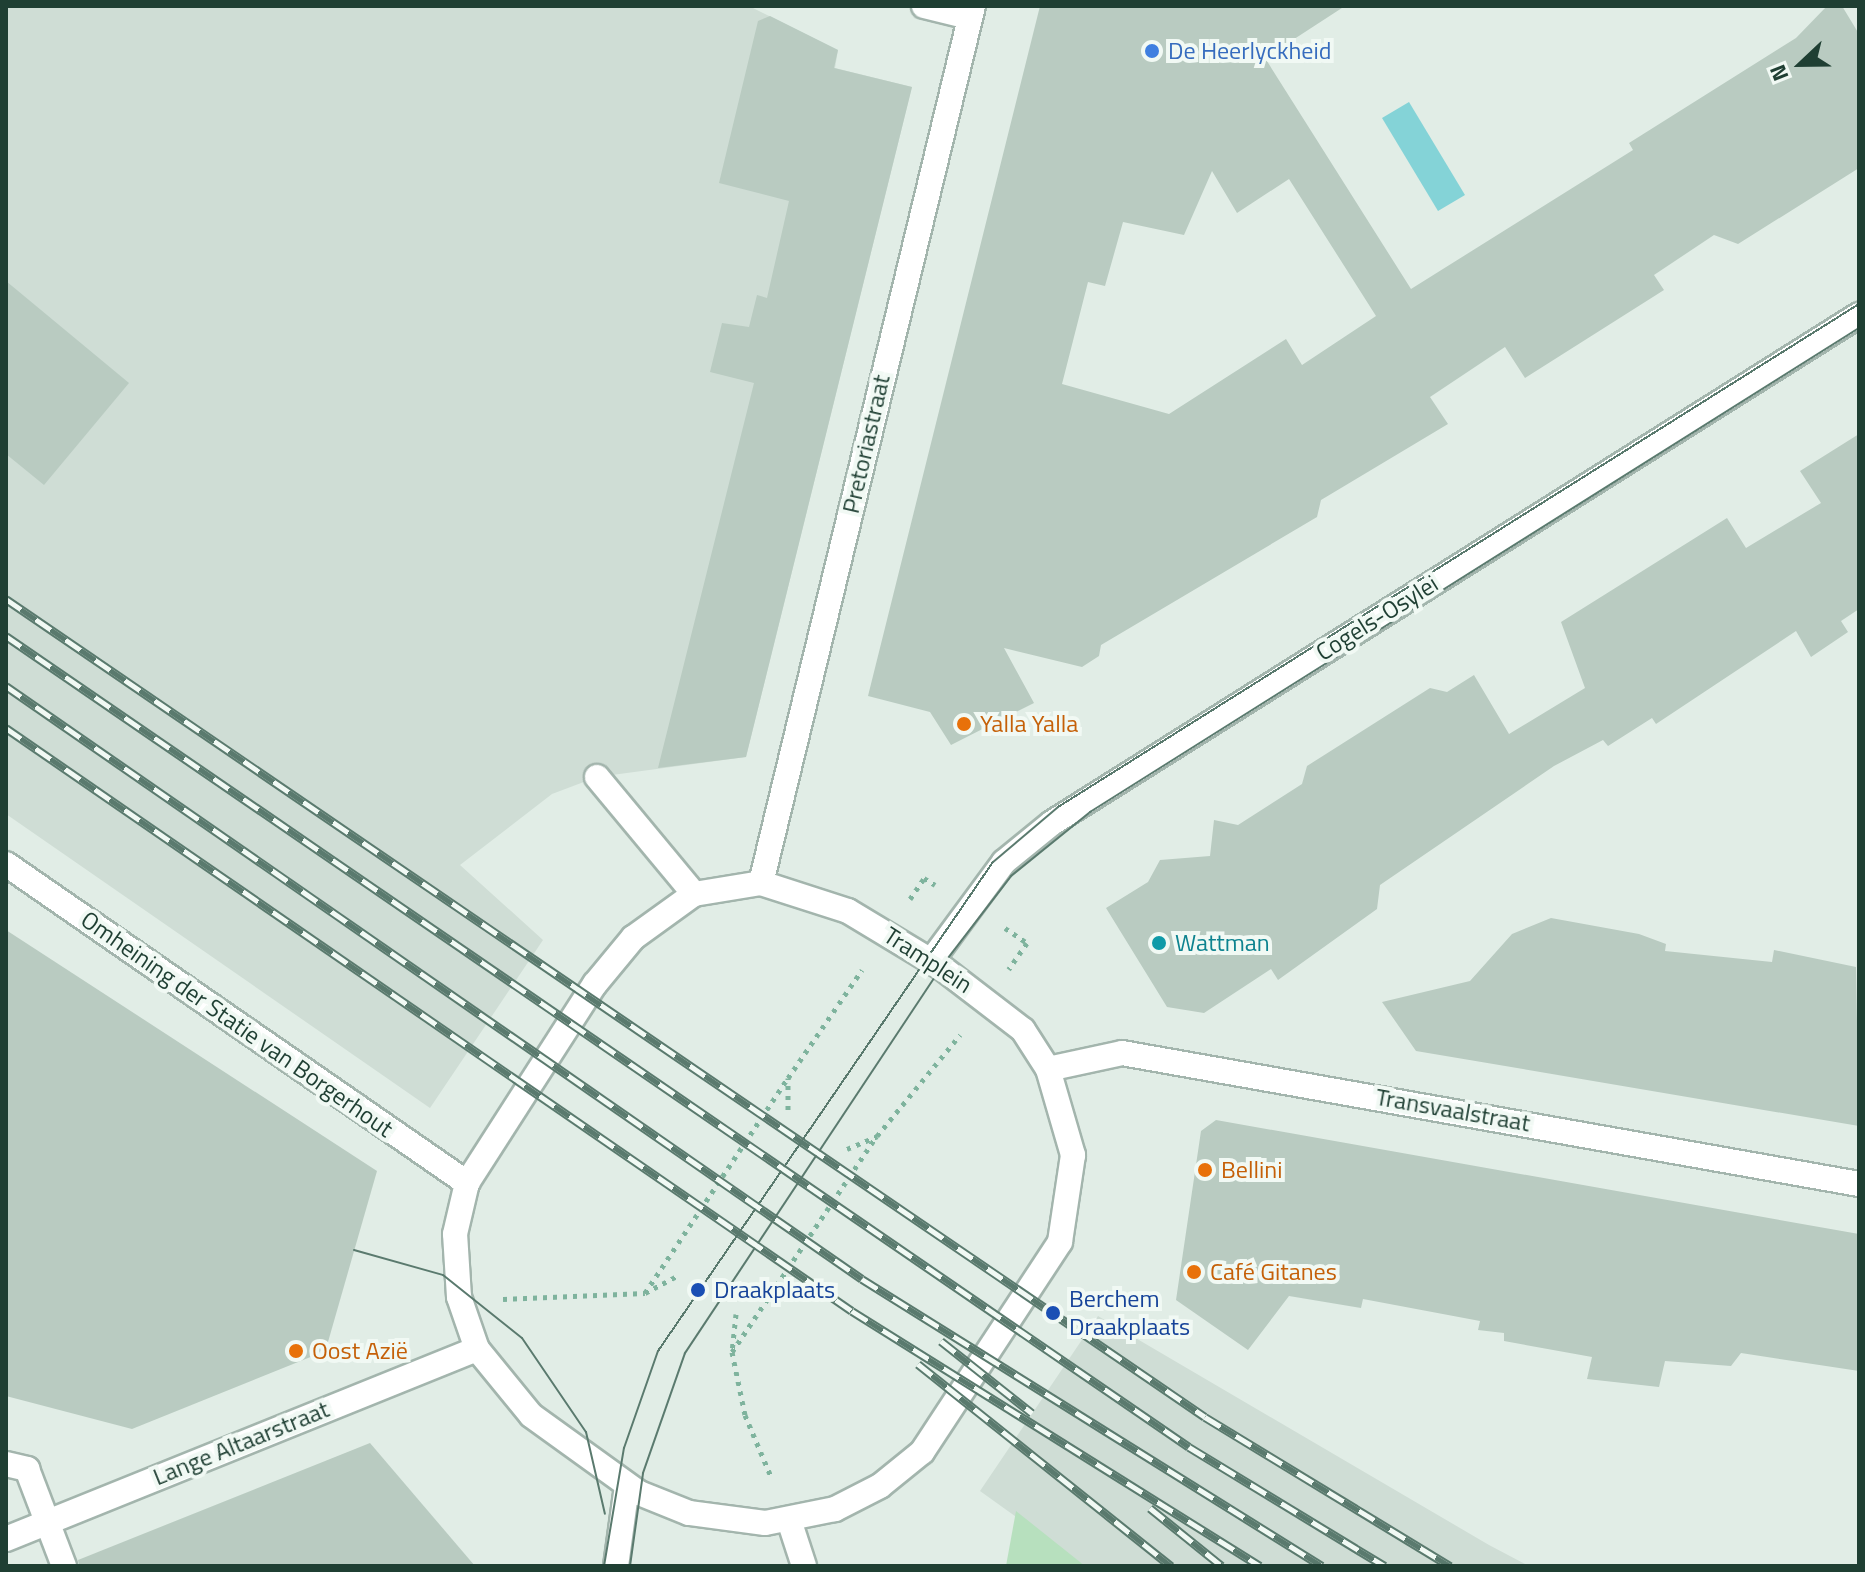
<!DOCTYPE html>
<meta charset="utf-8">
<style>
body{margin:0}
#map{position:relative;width:1865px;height:1572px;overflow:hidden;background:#e1ede6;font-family:"Titillium Web",sans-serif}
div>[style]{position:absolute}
.built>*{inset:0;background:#cfddd5}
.green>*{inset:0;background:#b7e0be}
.water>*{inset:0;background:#84d3d7}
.building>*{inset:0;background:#b9cbc1}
.path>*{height:5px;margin-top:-2.5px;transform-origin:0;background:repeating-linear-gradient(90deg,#7eb39d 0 4px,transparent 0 10px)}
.roads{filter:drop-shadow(2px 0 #a3b5ad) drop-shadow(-2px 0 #a3b5ad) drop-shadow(0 2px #a3b5ad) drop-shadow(0 -2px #a3b5ad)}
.service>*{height:24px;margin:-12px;padding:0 12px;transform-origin:12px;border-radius:12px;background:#fff}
.minor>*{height:24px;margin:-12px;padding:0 12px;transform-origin:12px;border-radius:12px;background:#fff}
.tram>*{height:2px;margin:-1px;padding:0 1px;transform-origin:1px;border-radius:1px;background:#5a7a6e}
.rail>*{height:9px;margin-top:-4.5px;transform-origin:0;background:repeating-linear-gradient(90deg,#f1f9f4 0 18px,#5a7a6e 0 36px);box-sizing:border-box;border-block:2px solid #5a7a6e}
.dots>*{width:22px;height:22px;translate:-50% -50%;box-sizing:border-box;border:4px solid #f1f9f4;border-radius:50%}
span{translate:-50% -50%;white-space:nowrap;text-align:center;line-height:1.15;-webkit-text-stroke:8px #f1f9f4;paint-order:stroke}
.shop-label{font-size:24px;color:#366cbe}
.left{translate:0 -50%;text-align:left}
.street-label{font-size:24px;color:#1f3f33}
.food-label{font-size:24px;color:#c56008}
.culture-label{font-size:24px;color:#0d838f}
.transit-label{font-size:24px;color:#164399}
.frame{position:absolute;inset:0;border:8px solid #1f3f33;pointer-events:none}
.north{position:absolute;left:1761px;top:24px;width:80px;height:80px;-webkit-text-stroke:6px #f1f9f4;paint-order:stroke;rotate:248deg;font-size:22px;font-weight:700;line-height:32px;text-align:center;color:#1f3f33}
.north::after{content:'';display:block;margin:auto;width:28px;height:36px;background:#1f3f33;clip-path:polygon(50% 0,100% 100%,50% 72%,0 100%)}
</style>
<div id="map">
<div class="built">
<div style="clip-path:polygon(6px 6px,749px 6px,838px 50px,835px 68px,912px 87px,746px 757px,597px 777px,552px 794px,460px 865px,543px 940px,430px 1108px,6px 814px)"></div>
<div style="clip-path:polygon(1098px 1316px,1489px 1545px,1529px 1566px,1085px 1566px,980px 1491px)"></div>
</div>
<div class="green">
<div style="clip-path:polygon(1016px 1511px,1085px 1566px,1006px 1566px)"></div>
</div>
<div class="water">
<div style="clip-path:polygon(1409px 102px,1465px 195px,1438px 211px,1382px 118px)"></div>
</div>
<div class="building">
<div style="clip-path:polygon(evenodd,1040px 6px,1345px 6px,1265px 58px,1411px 289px,1633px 150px,1629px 143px,1796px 38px,1827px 6px,1842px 6px,1859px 34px,1859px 168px,1738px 244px,1714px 235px,1654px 275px,1664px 290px,1525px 378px,1505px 347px,1430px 397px,1448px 424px,1321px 500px,1317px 517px,1101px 645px,1099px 656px,1082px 667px,1004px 648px,1034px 703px,951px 745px,930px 712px,868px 696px,1040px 6px,1212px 171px,1237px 213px,1289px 179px,1376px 316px,1302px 365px,1286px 339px,1169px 414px,1062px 384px,1088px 282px,1105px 286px,1123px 222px,1184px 235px,1212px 171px)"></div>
<div style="clip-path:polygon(770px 16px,838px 50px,834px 68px,912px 87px,746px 757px,658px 768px,754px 383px,710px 372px,722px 323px,749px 327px,757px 295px,767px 298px,789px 201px,719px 183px,758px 21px)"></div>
<div style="clip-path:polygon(6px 281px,129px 383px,44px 485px,6px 454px)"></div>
<div style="clip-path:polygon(1859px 434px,1859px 609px,1841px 621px,1848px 632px,1811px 657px,1796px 631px,1656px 724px,1652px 718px,1608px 746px,1603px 740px,1554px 766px,1380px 885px,1377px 909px,1278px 980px,1271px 969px,1204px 1013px,1167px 1007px,1106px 908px,1148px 882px,1160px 860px,1210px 856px,1214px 820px,1238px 825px,1302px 784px,1307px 766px,1430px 688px,1447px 692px,1474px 675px,1509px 734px,1585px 688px,1561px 622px,1727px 518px,1746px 548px,1821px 503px,1800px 471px)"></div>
<div style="clip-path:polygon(1551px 918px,1639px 934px,1666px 944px,1665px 951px,1772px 962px,1774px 950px,1856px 967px,1859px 1126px,1416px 1051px,1382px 1002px,1470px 981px,1512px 934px)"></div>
<div style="clip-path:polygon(6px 930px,377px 1171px,328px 1342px,318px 1354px,132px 1429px,6px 1396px)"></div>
<div style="clip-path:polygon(1216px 1120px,1859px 1234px,1859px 1371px,1741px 1353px,1731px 1366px,1665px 1361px,1659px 1387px,1587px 1379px,1592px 1357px,1504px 1341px,1504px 1333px,1478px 1330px,1480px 1321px,1363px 1299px,1361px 1308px,1289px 1296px,1248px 1350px,1176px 1300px,1201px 1131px)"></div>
<div style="clip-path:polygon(370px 1443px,475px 1566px,79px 1566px,78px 1560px)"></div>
</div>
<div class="path">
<div style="left:910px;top:899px;width:25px;rotate:-56deg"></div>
<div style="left:924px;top:878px;width:13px;rotate:32deg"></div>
<div style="left:1005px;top:928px;width:27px;rotate:34deg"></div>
<div style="left:1027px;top:943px;width:32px;rotate:125deg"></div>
<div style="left:788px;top:1110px;width:32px;rotate:-90deg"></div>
<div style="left:788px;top:1078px;width:131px;rotate:-55.6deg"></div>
<div style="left:847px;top:1149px;width:33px;rotate:-23deg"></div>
<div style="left:877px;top:1136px;width:131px;rotate:-50.6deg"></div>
<div style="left:645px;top:1293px;width:257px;rotate:-56.4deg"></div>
<div style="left:503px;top:1299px;width:142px;rotate:-2.4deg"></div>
<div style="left:645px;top:1293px;width:36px;rotate:-28deg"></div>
<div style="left:736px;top:1314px;width:38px;rotate:96deg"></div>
<div style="left:732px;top:1352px;width:64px;rotate:78.3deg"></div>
<div style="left:745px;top:1415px;width:69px;rotate:67.1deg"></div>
<div style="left:732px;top:1352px;width:259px;rotate:-56.2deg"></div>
</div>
<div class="roads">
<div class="service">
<div style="left:597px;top:777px;width:152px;rotate:50.3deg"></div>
<div style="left:6px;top:864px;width:561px;rotate:34.68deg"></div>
</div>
<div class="minor">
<div style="left:924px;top:6px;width:46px;rotate:13.7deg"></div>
<div style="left:761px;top:883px;width:91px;rotate:17.8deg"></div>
<div style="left:848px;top:911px;width:109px;rotate:31.1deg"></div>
<div style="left:941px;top:967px;width:103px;rotate:37.5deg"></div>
<div style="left:1023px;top:1030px;width:46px;rotate:57.3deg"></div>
<div style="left:1048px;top:1069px;width:90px;rotate:73.8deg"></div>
<div style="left:1073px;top:1155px;width:88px;rotate:98.5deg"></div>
<div style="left:1060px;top:1242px;width:251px;rotate:123.3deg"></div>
<div style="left:922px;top:1452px;width:54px;rotate:141deg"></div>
<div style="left:880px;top:1486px;width:51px;rotate:152.9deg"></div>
<div style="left:835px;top:1509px;width:71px;rotate:168.7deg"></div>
<div style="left:765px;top:1523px;width:77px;rotate:-172.5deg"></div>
<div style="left:689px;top:1513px;width:54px;rotate:-158.2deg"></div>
<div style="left:639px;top:1493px;width:133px;rotate:-144.2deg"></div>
<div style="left:531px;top:1415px;width:85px;rotate:-129.3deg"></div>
<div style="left:477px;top:1349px;width:55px;rotate:-109.1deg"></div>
<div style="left:459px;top:1297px;width:63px;rotate:-93.6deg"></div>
<div style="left:455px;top:1234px;width:52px;rotate:-76.8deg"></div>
<div style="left:467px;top:1183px;width:237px;rotate:-57.3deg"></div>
<div style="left:595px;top:984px;width:60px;rotate:-50.4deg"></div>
<div style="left:633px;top:938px;width:75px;rotate:-35.8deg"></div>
<div style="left:694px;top:894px;width:68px;rotate:-9.3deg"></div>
<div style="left:761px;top:883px;width:902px;rotate:-76.41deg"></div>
<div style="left:931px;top:961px;width:123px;rotate:-53.6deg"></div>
<div style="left:1004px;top:862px;width:62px;rotate:-39.1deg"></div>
<div style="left:1052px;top:823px;width:954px;rotate:-32.19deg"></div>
<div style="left:1048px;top:1069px;width:76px;rotate:-12.2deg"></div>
<div style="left:1122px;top:1053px;width:749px;rotate:10.08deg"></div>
<div style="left:6px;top:1464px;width:22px;rotate:13deg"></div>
<div style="left:27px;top:1469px;width:104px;rotate:69.1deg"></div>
<div style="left:789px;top:1520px;width:48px;rotate:71.9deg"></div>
<div style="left:6px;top:1539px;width:508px;rotate:-21.97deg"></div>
<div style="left:616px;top:1566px;width:81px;rotate:-82.2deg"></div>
</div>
</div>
<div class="tram">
<div style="left:354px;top:1250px;width:92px;rotate:15.7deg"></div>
<div style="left:443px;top:1275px;width:101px;rotate:38.6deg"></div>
<div style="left:522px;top:1338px;width:114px;rotate:55.8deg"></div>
<div style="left:586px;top:1432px;width:84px;rotate:77deg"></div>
<div style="left:604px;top:1566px;width:120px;rotate:-80.4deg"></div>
<div style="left:624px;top:1448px;width:103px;rotate:-70.7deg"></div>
<div style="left:658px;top:1351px;width:593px;rotate:-55.59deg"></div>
<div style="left:993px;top:862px;width:85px;rotate:-40.2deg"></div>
<div style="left:1058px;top:807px;width:946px;rotate:-32.13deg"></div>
<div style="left:630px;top:1566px;width:94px;rotate:-82deg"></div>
<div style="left:643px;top:1473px;width:127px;rotate:-70.7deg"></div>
<div style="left:685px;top:1353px;width:463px;rotate:-56.4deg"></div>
<div style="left:941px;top:967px;width:115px;rotate:-52.4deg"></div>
<div style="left:1011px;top:876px;width:102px;rotate:-39deg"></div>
<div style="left:1090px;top:812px;width:909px;rotate:-32.19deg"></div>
</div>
<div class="rail">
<div style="left:6px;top:599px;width:1451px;rotate:34.3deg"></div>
<div style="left:1205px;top:1417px;width:287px;rotate:31.3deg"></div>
<div style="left:6px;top:636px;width:1434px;rotate:34.43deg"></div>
<div style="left:1189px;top:1447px;width:229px;rotate:31.3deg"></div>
<div style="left:6px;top:686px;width:1041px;rotate:34.71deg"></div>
<div style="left:862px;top:1279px;width:542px;rotate:31.96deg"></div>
<div style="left:6px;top:728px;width:1027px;rotate:34.57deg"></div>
<div style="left:852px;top:1311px;width:481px;rotate:32deg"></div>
<div style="left:941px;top:1341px;width:116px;rotate:38.4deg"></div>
<div style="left:918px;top:1364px;width:324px;rotate:38.6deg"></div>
<div style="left:1150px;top:1508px;width:92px;rotate:38.9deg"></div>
</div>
<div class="dots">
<div style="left:1152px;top:51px;background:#3f7fe0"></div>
<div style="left:964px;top:724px;background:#e8710a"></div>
<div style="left:1159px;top:943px;background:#0f9aa8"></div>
<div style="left:1205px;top:1170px;background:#e8710a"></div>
<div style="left:1194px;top:1272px;background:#e8710a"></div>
<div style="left:698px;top:1290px;background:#1a4fb4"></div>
<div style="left:1053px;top:1313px;background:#1a4fb4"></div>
<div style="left:296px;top:1351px;background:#e8710a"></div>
</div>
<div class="shop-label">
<span class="left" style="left:1168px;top:51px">De Heerlyckheid</span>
</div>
<div class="street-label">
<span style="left:866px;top:444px;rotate:-77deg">Pretoriastraat</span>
<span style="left:1377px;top:618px;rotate:-32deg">Cogels-Osylei</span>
<span style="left:928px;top:960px;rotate:33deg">Tramplein</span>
<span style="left:237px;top:1024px;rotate:35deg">Omheining der Statie van Borgerhout</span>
<span style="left:1453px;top:1110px;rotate:10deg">Transvaalstraat</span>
<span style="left:241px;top:1443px;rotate:-22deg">Lange Altaarstraat</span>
</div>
<div class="food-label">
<span class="left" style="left:980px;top:724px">Yalla Yalla</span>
<span class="left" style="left:1221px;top:1170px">Bellini</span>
<span class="left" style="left:1210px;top:1272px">Café Gitanes</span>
<span class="left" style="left:312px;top:1351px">Oost Azië</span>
</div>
<div class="culture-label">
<span class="left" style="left:1175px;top:943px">Wattman</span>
</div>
<div class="transit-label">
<span class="left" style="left:714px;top:1290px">Draakplaats</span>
<span class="left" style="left:1069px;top:1313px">Berchem<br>Draakplaats</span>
</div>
<div class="frame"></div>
<div class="north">N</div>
</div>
